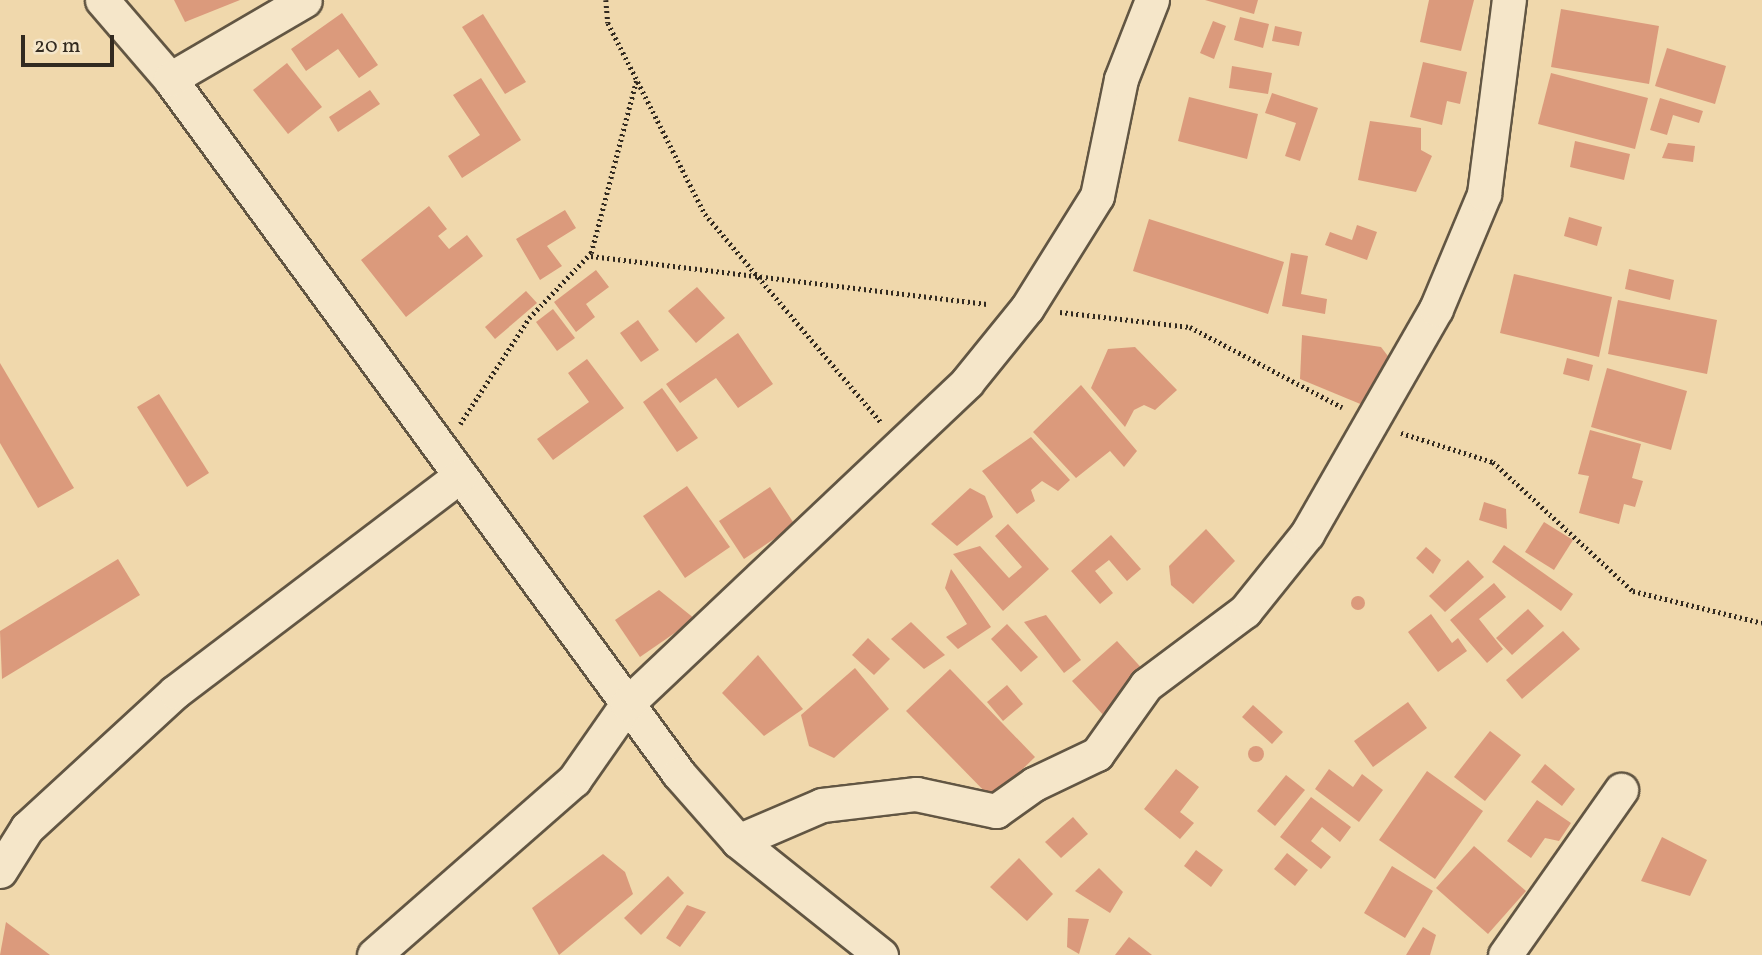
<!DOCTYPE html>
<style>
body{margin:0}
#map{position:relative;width:1762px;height:955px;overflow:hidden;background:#f0d8ac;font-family:Vollkorn,serif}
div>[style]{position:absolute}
.building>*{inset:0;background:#db9a7c}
.round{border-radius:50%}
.path>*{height:4.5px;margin-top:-2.25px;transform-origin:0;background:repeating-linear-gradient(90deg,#322a20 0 2px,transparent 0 5.5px)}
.roads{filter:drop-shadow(2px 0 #625643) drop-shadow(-2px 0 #625643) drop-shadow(0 2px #625643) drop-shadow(0 -2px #625643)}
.minor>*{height:33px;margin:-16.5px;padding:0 16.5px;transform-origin:16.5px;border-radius:16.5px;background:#f5e6c9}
span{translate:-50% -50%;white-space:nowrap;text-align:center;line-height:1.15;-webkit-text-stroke:5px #f5e6c9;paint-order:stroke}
.scale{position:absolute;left:21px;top:35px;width:93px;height:32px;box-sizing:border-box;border:4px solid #322a20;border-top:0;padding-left:9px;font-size:21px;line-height:24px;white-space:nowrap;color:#322a20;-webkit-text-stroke:5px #f5e6c9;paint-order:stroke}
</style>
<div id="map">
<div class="building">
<div style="clip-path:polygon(174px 0,240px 0,185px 22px)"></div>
<div style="clip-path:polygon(1205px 0,1258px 0,1254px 14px)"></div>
<div style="clip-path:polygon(1429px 0,1474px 0,1461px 51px,1420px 42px)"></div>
<div style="clip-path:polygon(1561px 9px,1659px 26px,1649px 84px,1551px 67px)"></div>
<div style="clip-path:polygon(342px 13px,378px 65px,359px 78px,338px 49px,306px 71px,291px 49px)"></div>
<div style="clip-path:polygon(483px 14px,526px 82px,505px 94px,462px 27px)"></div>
<div style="clip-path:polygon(1240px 17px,1269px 24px,1263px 48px,1234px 40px)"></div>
<div style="clip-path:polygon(1213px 21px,1226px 26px,1214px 59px,1200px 53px)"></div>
<div style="clip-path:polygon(1275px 26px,1302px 32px,1299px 46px,1272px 41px)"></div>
<div style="clip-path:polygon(1667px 48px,1726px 66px,1715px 104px,1655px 86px)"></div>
<div style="clip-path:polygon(1423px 62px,1467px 72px,1460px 104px,1447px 101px,1442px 125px,1410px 117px)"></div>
<div style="clip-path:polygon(287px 63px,322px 107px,288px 134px,253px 90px)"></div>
<div style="clip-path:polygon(1232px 66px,1272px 73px,1268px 94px,1229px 88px)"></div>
<div style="clip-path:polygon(1551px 73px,1648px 98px,1635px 149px,1538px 124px)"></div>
<div style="clip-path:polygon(481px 78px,521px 140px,462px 178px,448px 156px,480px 135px,453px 95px)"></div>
<div style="clip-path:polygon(370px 90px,380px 104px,338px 132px,329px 117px)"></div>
<div style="clip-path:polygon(1272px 93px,1318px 108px,1300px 161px,1285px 156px,1296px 123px,1265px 113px)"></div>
<div style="clip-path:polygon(1189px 97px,1258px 114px,1247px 159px,1178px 141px)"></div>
<div style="clip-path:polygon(1660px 98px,1703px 111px,1699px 123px,1673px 115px,1667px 135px,1650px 130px)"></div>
<div style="clip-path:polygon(1370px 121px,1421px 128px,1421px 150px,1432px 156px,1416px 192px,1358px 180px)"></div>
<div style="clip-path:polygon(1575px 141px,1630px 154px,1624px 180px,1570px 167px)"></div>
<div style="clip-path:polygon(1668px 143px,1695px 146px,1693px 162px,1662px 158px)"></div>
<div style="clip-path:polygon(429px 206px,447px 229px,438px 236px,449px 249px,467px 235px,483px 256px,406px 317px,361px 260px)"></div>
<div style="clip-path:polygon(565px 210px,576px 228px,547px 246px,562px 266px,540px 280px,516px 239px)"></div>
<div style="clip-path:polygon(1569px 217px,1602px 227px,1597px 246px,1564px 236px)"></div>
<div style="clip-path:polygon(1149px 219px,1284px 262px,1268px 314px,1133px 271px)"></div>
<div style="clip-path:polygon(1357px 225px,1377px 232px,1367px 260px,1325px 245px,1330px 232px,1352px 240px)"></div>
<div style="clip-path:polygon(1291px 253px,1308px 256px,1301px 294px,1327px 299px,1325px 314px,1282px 306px)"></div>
<div style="clip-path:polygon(1629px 269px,1674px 280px,1670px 300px,1625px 289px)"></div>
<div style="clip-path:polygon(596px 270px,609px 287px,586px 304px,595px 317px,576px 332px,554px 302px)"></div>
<div style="clip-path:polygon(1514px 274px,1612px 297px,1599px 357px,1500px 333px)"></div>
<div style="clip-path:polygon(697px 287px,725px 318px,696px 343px,668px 311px)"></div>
<div style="clip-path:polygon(526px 291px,537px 303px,495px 339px,485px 327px)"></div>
<div style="clip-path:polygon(1618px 300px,1717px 320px,1707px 374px,1608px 354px)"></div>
<div style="clip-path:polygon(553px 309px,575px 338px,557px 351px,536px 322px)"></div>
<div style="clip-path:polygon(638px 320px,659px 350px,641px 362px,620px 333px)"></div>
<div style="clip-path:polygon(738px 333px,773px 384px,738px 408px,716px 378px,680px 403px,666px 384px)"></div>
<div style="clip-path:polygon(1302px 335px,1381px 347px,1391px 360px,1370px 408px,1300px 379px)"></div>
<div style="clip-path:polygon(1135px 347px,1177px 390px,1155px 410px,1144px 405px,1134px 410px,1125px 427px,1091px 388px,1108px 349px)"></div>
<div style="clip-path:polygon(1567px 358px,1593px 365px,1589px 381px,1563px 374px)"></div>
<div style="clip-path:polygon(587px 359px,624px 408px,553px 460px,537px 439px,589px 402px,568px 373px)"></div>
<div style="clip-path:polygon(0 363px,74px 488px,38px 508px,0 443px)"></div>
<div style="clip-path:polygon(1607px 368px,1687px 391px,1671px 450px,1591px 427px)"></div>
<div style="clip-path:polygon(1081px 385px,1137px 451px,1124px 467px,1110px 451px,1076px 478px,1033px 432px)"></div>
<div style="clip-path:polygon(662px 388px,698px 438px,677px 452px,643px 402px)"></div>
<div style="clip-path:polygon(159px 394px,209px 473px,187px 487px,137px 407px)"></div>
<div style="clip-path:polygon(1590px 430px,1641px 444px,1632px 478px,1643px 481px,1635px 507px,1624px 504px,1619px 524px,1579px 513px,1589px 476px,1578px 474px)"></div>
<div style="clip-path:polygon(1031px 437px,1070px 480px,1058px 491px,1042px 481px,1031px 490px,1035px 501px,1017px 514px,982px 471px)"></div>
<div style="clip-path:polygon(687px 486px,730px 547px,685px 578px,643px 516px)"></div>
<div style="clip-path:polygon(770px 487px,795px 525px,744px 559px,719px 521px)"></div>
<div style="clip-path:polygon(970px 488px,985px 496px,993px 517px,957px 546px,931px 524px)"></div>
<div style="clip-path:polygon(1484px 502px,1506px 509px,1507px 529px,1479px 520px)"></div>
<div style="clip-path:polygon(1544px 522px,1573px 540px,1554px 570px,1525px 552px)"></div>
<div style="clip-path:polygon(1008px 524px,1049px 569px,1003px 611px,953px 554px,980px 546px,1009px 578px,1022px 567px,995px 536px)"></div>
<div style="clip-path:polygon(1206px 529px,1235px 561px,1193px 604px,1171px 585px,1169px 566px)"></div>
<div style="clip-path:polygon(1111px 535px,1141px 569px,1127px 581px,1109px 560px,1095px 571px,1113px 593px,1100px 604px,1071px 571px)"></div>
<div style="clip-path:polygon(1504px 545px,1573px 594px,1561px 611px,1492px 562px)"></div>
<div style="clip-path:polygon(1426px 547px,1441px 560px,1433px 574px,1416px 558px)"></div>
<div style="clip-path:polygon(118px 559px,140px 595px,2px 679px,0 631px)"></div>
<div style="clip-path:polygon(1468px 560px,1484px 577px,1445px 612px,1429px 596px)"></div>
<div style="clip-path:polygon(951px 569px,991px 627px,958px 649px,946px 637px,967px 624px,945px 588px)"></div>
<div style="clip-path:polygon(1494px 583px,1506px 597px,1479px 619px,1503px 649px,1487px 663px,1450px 620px)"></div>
<div style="clip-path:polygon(659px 590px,695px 619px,640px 657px,615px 620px)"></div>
<div class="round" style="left:1351px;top:596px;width:14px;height:14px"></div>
<div style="clip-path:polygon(1528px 609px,1544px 626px,1512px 655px,1496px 638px)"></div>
<div style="clip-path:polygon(1431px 614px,1452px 643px,1458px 638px,1467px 651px,1438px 672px,1408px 632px)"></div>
<div style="clip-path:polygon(1046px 615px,1081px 660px,1064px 673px,1024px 622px)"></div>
<div style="clip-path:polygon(911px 622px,945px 655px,924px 669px,891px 639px)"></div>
<div style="clip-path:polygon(1007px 624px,1038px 657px,1021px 672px,991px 639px)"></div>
<div style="clip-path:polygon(1563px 631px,1580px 649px,1522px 699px,1506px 680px)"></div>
<div style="clip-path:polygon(868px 638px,890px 659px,874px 675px,852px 655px)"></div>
<div style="clip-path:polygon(1117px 641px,1146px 673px,1106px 718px,1072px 681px)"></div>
<div style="clip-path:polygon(758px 655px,803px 709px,764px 736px,722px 693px)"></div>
<div style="clip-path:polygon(855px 668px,889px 709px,834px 758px,809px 746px,801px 715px)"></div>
<div style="clip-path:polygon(950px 669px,1035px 757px,992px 799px,906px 711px)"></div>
<div style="clip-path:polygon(1007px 685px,1023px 704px,1003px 721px,987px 702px)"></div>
<div style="clip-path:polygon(1408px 702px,1427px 728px,1373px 767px,1354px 741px)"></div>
<div style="clip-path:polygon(1253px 705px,1283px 732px,1272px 744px,1242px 717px)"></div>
<div style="clip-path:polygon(1490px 731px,1521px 755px,1485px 801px,1454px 777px)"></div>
<div class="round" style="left:1248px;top:746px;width:16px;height:16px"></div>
<div style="clip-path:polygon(1545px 764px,1575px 789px,1562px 806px,1531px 782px)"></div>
<div style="clip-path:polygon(1176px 769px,1199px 787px,1180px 812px,1194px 823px,1180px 839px,1144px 809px)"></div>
<div style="clip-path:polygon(1329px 769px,1353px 787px,1362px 774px,1383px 790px,1359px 822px,1315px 789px)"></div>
<div style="clip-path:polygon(1427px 771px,1483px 811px,1435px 879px,1379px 840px)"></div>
<div style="clip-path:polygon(1286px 775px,1305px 790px,1275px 826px,1257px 811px)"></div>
<div style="clip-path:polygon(1311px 797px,1351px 827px,1340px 842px,1322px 827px,1311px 841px,1331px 857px,1321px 869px,1280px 837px)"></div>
<div style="clip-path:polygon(1537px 800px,1571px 823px,1559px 841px,1545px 838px,1531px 858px,1507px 841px)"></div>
<div style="clip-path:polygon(1073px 817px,1088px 834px,1061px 858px,1045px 842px)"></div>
<div style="clip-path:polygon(1662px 837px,1707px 860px,1690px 896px,1641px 881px)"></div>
<div style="clip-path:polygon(1474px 846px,1526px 891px,1488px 934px,1436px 888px)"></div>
<div style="clip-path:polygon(1196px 850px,1223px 870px,1211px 887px,1184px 866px)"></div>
<div style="clip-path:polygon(1287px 853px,1308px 870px,1295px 886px,1274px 869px)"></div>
<div style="clip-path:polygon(603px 854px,625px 872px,633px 894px,559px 955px,532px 908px)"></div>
<div style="clip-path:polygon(1019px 858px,1053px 894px,1027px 921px,990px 887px)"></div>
<div style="clip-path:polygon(1392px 866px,1433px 891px,1405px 938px,1364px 913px)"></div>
<div style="clip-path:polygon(1099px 868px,1123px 892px,1110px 913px,1075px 891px)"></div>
<div style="clip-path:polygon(668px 876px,684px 893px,641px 935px,624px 918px)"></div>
<div style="clip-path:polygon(687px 905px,706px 912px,680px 947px,666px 938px)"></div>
<div style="clip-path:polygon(1068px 918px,1089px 919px,1079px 954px,1067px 947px)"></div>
<div style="clip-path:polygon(6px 922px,50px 955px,0 955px)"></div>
<div style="clip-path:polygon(1423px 927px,1436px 935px,1430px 955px,1406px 955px)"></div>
<div style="clip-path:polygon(1129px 937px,1152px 955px,1115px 955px)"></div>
</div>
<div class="path">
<div style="left:606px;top:0;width:23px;rotate:85deg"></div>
<div style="left:608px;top:23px;width:214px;rotate:63.1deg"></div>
<div style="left:705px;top:214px;width:272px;rotate:49.8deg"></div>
<div style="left:591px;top:256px;width:401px;rotate:6.9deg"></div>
<div style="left:1060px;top:312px;width:131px;rotate:6.6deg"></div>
<div style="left:1190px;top:327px;width:172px;rotate:27.8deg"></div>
<div style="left:460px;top:424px;width:126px;rotate:-56.9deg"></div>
<div style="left:529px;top:318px;width:90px;rotate:-46.4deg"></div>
<div style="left:591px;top:253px;width:178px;rotate:-75.3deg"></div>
<div style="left:1401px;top:433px;width:96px;rotate:17.5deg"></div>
<div style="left:1493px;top:462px;width:190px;rotate:42.7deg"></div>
<div style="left:1633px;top:591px;width:133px;rotate:13.9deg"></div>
</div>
<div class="roads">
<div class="minor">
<div style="left:102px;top:0;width:104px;rotate:49.3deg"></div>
<div style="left:170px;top:79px;width:861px;rotate:53.78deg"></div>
<div style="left:679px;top:774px;width:89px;rotate:48.6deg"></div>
<div style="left:738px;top:841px;width:183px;rotate:38.6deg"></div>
<div style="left:170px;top:79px;width:156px;rotate:-30.3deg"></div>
<div style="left:738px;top:841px;width:91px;rotate:-23.2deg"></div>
<div style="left:822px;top:805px;width:95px;rotate:-6.7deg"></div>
<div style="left:916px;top:794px;width:82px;rotate:12deg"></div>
<div style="left:996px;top:811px;width:47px;rotate:-35.4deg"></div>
<div style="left:1034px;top:784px;width:70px;rotate:-25.5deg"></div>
<div style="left:1097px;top:754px;width:85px;rotate:-54.6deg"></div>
<div style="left:1146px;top:685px;width:124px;rotate:-36.8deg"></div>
<div style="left:1245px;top:611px;width:99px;rotate:-51.2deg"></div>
<div style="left:1307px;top:534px;width:259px;rotate:-60.2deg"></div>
<div style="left:1436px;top:309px;width:125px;rotate:-67.3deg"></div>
<div style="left:1484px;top:194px;width:196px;rotate:-82.7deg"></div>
<div style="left:0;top:871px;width:51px;rotate:-57.9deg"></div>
<div style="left:27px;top:828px;width:201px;rotate:-42.6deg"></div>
<div style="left:175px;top:692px;width:358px;rotate:-37.2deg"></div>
<div style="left:374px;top:955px;width:266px;rotate:-41.2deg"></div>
<div style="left:574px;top:780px;width:93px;rotate:-55.1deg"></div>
<div style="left:627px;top:704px;width:468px;rotate:-43.4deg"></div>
<div style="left:967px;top:382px;width:95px;rotate:-51deg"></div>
<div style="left:1027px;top:308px;width:132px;rotate:-58deg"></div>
<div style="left:1097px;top:196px;width:119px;rotate:-78.4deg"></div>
<div style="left:1121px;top:79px;width:85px;rotate:-68.6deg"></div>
<div style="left:1505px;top:955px;width:202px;rotate:-54.9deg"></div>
</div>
</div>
<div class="scale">20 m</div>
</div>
